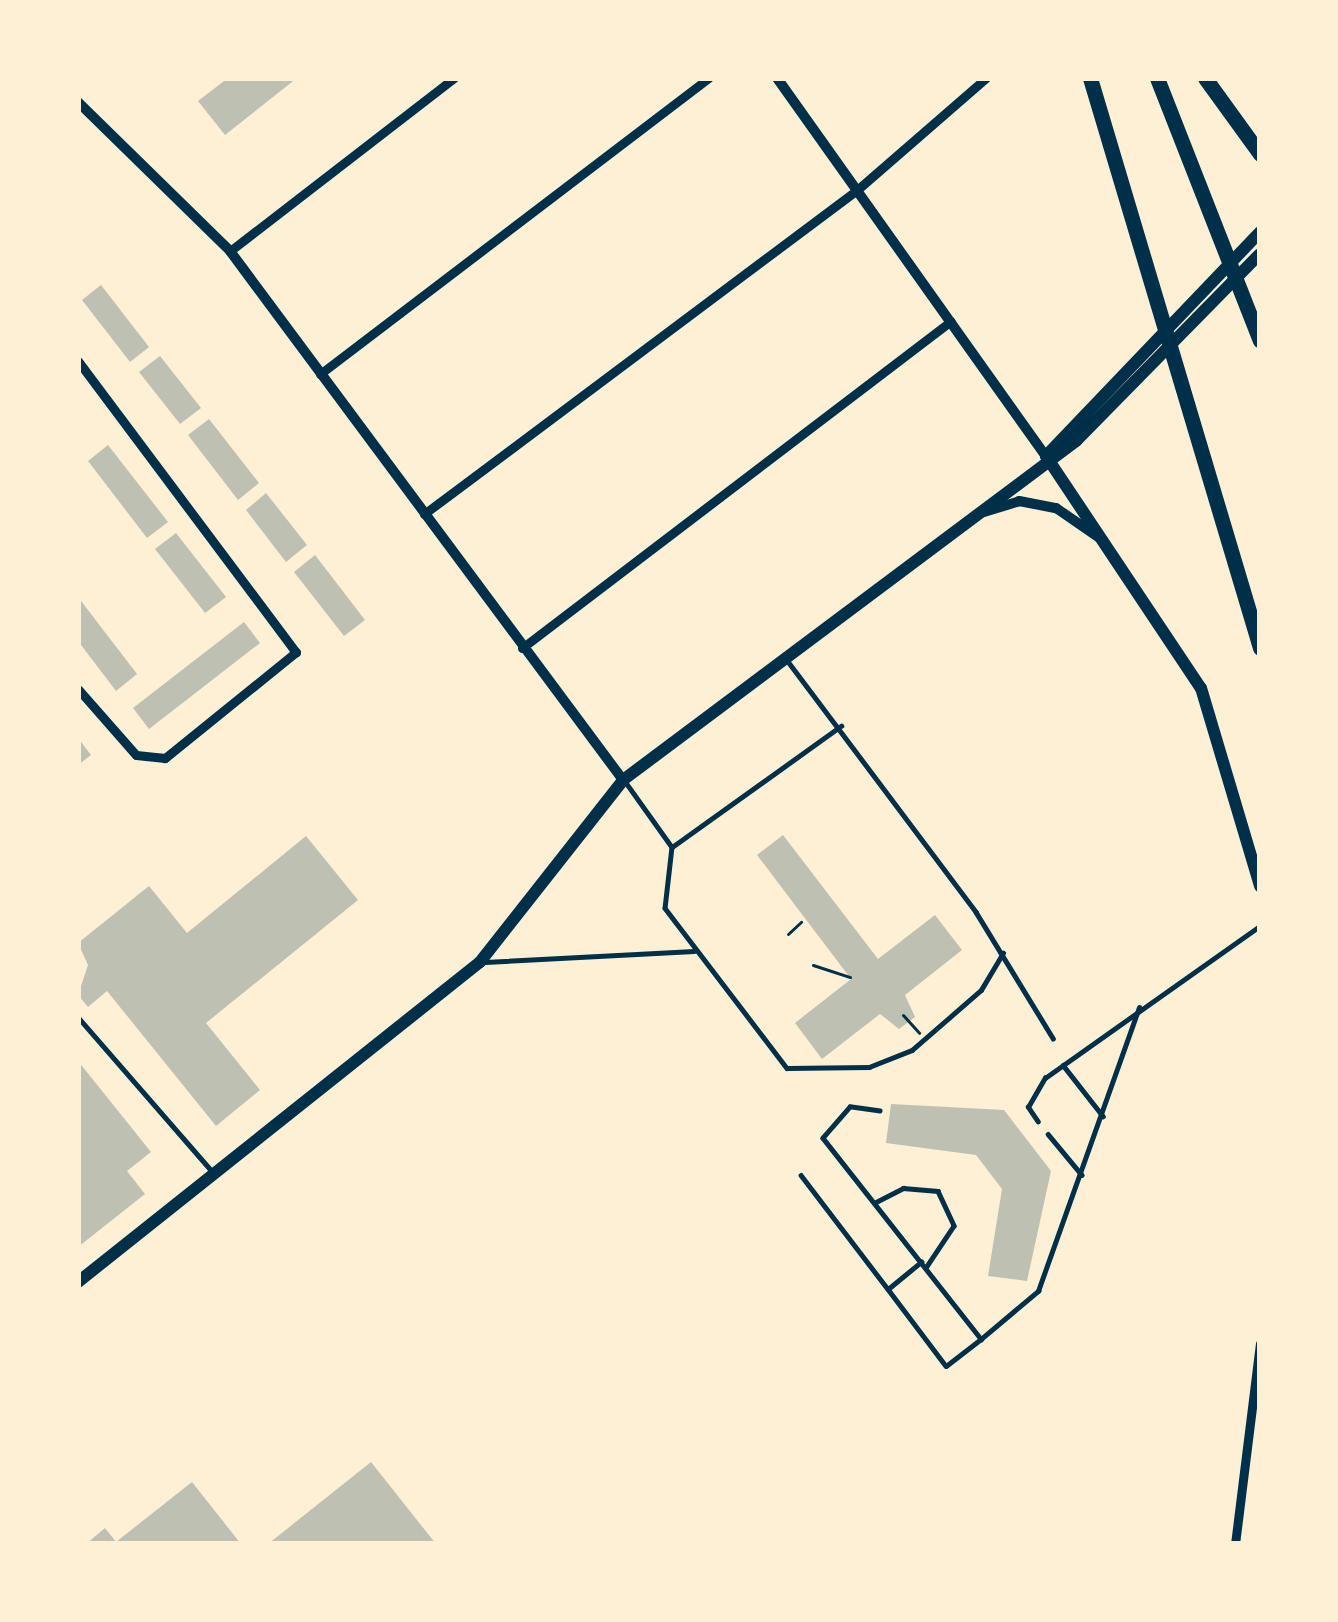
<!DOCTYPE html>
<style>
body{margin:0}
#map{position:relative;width:1338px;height:1622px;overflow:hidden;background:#fdf0d5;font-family:"Exo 2",sans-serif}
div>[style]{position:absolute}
.building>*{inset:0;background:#bec0b2}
.path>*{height:3px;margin:-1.5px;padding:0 1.5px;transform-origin:1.5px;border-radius:1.5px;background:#003049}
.service>*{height:4.5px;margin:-2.25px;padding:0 2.25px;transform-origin:2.25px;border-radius:2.25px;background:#003049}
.minor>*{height:9px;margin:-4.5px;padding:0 4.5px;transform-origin:4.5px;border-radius:4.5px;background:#003049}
.tertiary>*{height:10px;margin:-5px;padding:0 5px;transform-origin:5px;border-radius:5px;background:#003049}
.secondary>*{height:12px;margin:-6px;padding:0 6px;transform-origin:6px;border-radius:6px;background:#003049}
.motorway>*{height:15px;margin:-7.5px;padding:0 7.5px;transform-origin:7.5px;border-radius:7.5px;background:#003049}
span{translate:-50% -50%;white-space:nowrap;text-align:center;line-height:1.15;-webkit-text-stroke:9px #fdf0d5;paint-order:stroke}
.frame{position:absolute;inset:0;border:81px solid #fdf0d5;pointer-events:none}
</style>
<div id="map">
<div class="building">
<div style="clip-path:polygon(228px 78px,297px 78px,225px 135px,198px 101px)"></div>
<div style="clip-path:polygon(101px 285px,149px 347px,130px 362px,82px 300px)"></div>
<div style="clip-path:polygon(160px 356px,201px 408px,180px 424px,139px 372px)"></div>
<div style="clip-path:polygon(209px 419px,259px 483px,238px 500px,188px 435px)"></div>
<div style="clip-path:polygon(108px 445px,168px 522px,147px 538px,88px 461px)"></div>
<div style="clip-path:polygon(266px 493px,307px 545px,286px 562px,246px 510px)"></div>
<div style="clip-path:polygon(176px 533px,226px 597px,205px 613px,155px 549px)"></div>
<div style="clip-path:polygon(315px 555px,365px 620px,344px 636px,294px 572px)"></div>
<div style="clip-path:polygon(78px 597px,137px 674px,116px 691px,78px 641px)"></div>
<div style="clip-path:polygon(244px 622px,260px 643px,149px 729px,133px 708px)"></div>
<div style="clip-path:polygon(78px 738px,91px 755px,78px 765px)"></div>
<div style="clip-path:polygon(783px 835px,878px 959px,935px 915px,962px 950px,905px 995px,915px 1017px,899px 1029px,880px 1014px,822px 1059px,795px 1023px,851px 979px,757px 855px)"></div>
<div style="clip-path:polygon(306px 836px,358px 900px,206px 1023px,260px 1090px,216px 1126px,107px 991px,88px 1007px,78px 995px,88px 965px,78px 943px,149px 886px,187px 933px)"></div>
<div style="clip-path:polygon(78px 1061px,151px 1152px,127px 1171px,145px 1194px,78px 1247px)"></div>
<div style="clip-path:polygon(891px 1104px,1004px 1110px,1051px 1171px,1027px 1281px,988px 1276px,1002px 1189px,976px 1155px,886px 1143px)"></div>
<div style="clip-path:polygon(371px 1462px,436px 1544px,268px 1544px)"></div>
<div style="clip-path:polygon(192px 1482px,241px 1544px,86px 1544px,105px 1528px,116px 1542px)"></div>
</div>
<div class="path">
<div style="left:788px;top:934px;width:18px;rotate:-43deg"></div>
<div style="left:813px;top:965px;width:39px;rotate:18deg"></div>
<div style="left:903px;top:1015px;width:24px;rotate:48deg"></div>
</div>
<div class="service">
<div style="left:787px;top:660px;width:315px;rotate:53.1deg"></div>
<div style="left:976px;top:912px;width:148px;rotate:58.6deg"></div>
<div style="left:627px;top:784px;width:77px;rotate:54.5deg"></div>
<div style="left:672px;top:847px;width:61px;rotate:96.5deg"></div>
<div style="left:665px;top:908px;width:201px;rotate:52.7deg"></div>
<div style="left:787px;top:1068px;width:82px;rotate:-0.7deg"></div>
<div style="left:869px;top:1067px;width:46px;rotate:-21.6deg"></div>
<div style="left:912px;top:1050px;width:91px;rotate:-41deg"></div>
<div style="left:981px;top:990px;width:43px;rotate:-59.3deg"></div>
<div style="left:672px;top:847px;width:208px;rotate:-35.6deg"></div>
<div style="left:485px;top:962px;width:209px;rotate:-3deg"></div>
<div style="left:78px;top:1017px;width:204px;rotate:49deg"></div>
<div style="left:1063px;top:1065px;width:65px;rotate:51.9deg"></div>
<div style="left:880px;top:1111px;width:30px;rotate:-172deg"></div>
<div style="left:850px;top:1107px;width:41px;rotate:131.1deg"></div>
<div style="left:823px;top:1138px;width:256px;rotate:51.8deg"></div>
<div style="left:981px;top:1339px;width:75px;rotate:-40.1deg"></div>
<div style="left:1038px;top:1291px;width:301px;rotate:-70.4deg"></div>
<div style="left:1038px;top:1122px;width:18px;rotate:-124deg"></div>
<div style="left:1028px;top:1107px;width:34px;rotate:-60deg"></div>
<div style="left:1045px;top:1078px;width:263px;rotate:-35.3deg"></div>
<div style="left:1048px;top:1134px;width:53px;rotate:50.3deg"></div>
<div style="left:801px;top:1175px;width:143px;rotate:52.7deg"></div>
<div style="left:888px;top:1289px;width:43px;rotate:-39.3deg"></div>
<div style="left:874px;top:1203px;width:33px;rotate:-27deg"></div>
<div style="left:903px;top:1188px;width:35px;rotate:5deg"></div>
<div style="left:938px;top:1191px;width:38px;rotate:65deg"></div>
<div style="left:954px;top:1226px;width:50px;rotate:123.7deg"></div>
<div style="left:888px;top:1289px;width:96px;rotate:53deg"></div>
<div style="left:946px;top:1366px;width:44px;rotate:-37.6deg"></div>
</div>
<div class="minor">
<div style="left:230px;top:251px;width:283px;rotate:-37.7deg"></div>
<div style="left:78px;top:361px;width:364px;rotate:53.2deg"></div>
<div style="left:296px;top:652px;width:169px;rotate:141deg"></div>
<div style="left:165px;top:758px;width:29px;rotate:-174deg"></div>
<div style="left:136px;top:755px;width:88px;rotate:-131.3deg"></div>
<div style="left:320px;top:374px;width:488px;rotate:-37.3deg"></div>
<div style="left:424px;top:514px;width:541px;rotate:-36.81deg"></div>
<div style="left:857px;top:190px;width:171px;rotate:-41deg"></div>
<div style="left:522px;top:648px;width:539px;rotate:-37.32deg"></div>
<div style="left:1235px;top:1544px;width:202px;rotate:-82.9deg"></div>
</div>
<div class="tertiary">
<div style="left:777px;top:78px;width:464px;rotate:54.6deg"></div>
<div style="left:78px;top:102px;width:213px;rotate:44.4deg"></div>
<div style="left:230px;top:251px;width:659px;rotate:53.39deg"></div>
<div style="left:984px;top:512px;width:37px;rotate:-17deg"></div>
<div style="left:1019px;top:501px;width:38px;rotate:11deg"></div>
<div style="left:1056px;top:508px;width:51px;rotate:34.6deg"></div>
</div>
<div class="secondary">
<div style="left:1046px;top:456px;width:279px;rotate:56.3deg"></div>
<div style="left:1201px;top:688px;width:207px;rotate:73.4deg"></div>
<div style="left:1046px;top:456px;width:310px;rotate:-46.3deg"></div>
<div style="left:78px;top:1282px;width:514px;rotate:-38.52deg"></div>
<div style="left:480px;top:962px;width:231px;rotate:-51.8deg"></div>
<div style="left:623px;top:780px;width:566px;rotate:-36.81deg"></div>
<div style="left:1076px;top:441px;width:262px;rotate:-45.5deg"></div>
</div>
<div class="motorway">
<div style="left:1090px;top:78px;width:595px;rotate:73.39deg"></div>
<div style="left:1157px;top:78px;width:282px;rotate:68.6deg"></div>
<div style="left:1205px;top:78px;width:94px;rotate:54.1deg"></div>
</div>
<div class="frame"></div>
</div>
